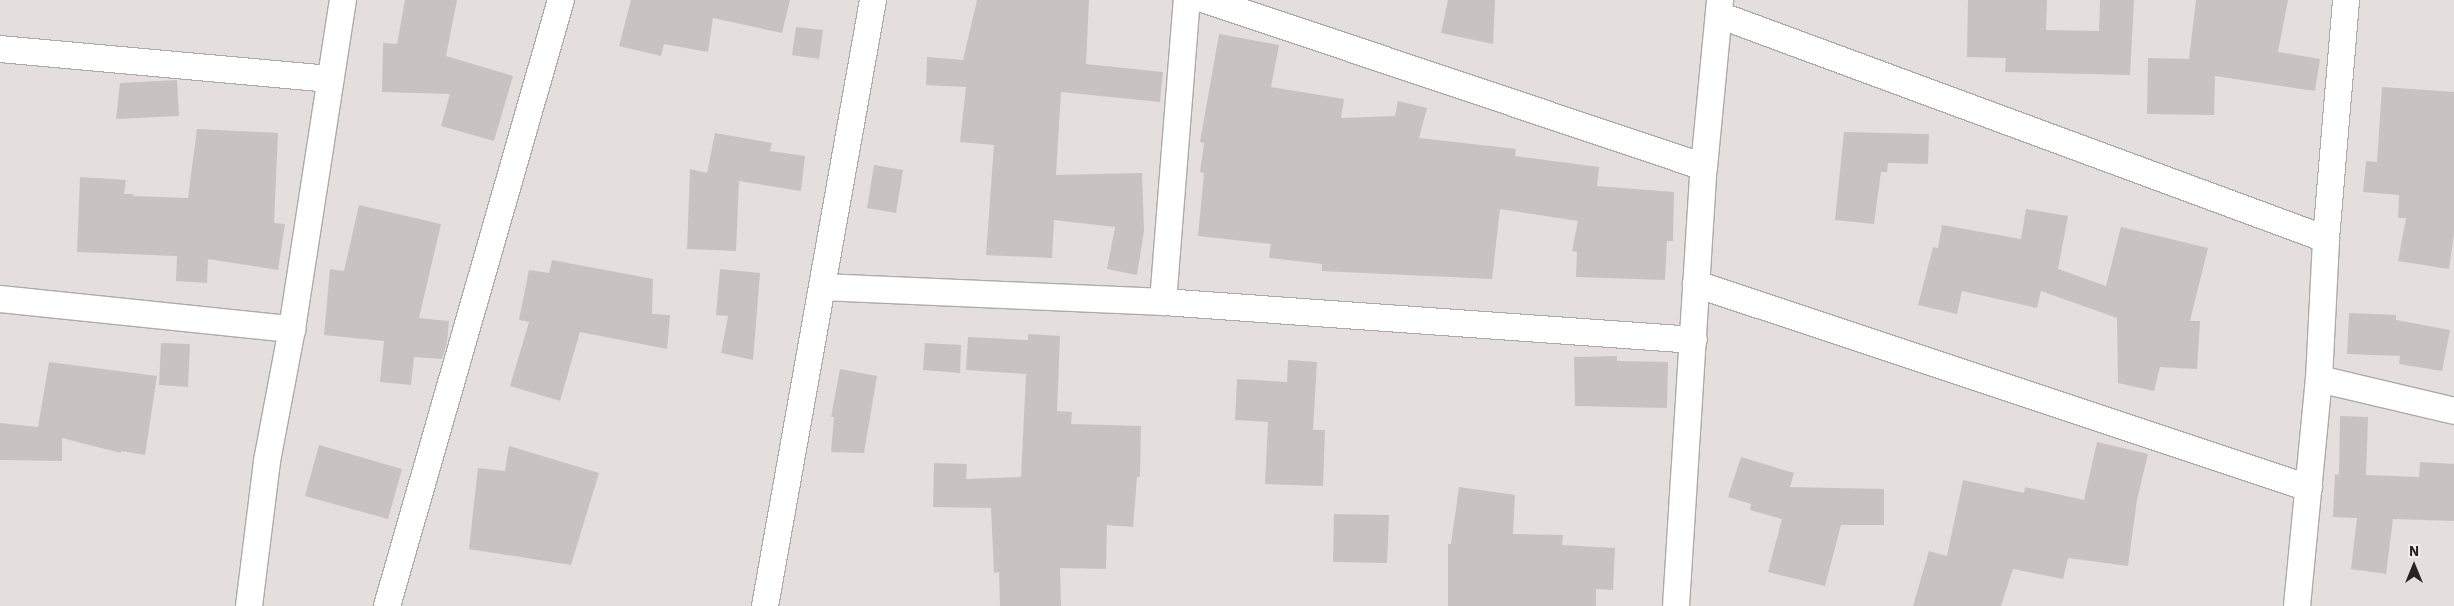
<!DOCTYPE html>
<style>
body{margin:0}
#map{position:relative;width:2454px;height:606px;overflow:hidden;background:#e4dede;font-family:"IBM Plex Sans",sans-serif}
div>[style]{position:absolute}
.building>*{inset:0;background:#c9c2c3}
.roads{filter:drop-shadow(1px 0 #afa9a9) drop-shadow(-1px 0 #afa9a9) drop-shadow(0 1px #afa9a9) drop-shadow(0 -1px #afa9a9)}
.street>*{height:26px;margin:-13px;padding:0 13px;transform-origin:13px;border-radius:13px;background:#fff}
span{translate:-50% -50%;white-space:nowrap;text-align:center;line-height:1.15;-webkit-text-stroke:4px #f2ebec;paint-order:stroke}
.north{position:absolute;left:2389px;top:541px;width:50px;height:50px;-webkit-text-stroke:4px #f2ebec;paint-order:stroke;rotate:0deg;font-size:14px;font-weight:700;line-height:20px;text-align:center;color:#252323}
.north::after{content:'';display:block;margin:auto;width:18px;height:22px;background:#252323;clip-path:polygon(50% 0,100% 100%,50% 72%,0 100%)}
</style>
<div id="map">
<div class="building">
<div style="clip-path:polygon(405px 0,457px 0,446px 56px,513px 76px,494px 141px,441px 126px,450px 94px,382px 92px,383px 43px,397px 44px)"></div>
<div style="clip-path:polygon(631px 0,790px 0,782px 33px,713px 18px,708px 52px,664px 44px,661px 56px,619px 46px)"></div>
<div style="clip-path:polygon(977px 0,1089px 0,1086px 64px,1163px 72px,1160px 102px,1061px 92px,1056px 175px,1142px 173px,1144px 231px,1137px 275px,1107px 269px,1115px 227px,1054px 220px,1052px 258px,986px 255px,994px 145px,960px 142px,966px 87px,926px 85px,927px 57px,963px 60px)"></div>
<div style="clip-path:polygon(1448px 0,1495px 0,1493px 44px,1441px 33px)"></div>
<div style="clip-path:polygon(1968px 0,2047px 0,2046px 30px,2099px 31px,2100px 0,2134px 0,2130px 75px,2005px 72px,2006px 58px,1967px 57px)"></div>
<div style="clip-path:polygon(2196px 0,2288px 0,2278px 52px,2320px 59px,2315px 91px,2215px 76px,2214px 115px,2147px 114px,2148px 58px,2189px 59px)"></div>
<div style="clip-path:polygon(796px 27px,823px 30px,819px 59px,792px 55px)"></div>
<div style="clip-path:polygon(1219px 34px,1279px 45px,1271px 87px,1344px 99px,1341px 118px,1395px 116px,1398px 101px,1427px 108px,1419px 138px,1516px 149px,1515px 156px,1599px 167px,1597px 186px,1674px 192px,1673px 241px,1667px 241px,1665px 280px,1576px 277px,1577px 252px,1572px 251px,1578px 221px,1500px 209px,1492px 279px,1322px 271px,1322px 264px,1269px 258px,1271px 244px,1198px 236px,1204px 173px,1200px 172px,1204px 143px,1200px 142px)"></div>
<div style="clip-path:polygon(177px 80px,179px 116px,116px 119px,120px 83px)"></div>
<div style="clip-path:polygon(2382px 87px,2454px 92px,2454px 234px,2449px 269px,2398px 261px,2406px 218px,2398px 218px,2399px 195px,2363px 192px,2366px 161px,2377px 162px)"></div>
<div style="clip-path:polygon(197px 129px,278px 133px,274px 223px,285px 224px,278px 270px,208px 259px,207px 283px,176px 281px,177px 256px,77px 252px,80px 177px,126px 180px,124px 194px,133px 194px,133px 196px,188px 198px)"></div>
<div style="clip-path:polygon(1844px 132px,1929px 134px,1928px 164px,1888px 163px,1887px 172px,1881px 172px,1874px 224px,1835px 220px)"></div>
<div style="clip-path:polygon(715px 133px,772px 143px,770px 151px,805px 156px,801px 191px,739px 181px,736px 251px,687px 249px,690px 169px,707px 173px)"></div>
<div style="clip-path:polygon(874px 165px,903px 170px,896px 213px,867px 208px)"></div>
<div style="clip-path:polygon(359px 205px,441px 224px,419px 318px,449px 321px,447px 342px,442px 359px,414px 357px,411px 385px,380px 382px,384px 341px,324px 335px,330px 269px,344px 271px)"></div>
<div style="clip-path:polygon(2026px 209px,2068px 216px,2058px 269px,2106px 286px,2121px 227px,2208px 248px,2190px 321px,2200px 321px,2197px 369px,2160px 367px,2154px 391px,2118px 383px,2117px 318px,2041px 291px,2037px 308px,1962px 291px,1957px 314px,1918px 305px,1933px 247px,1938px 248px,1942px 225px,2021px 239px)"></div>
<div style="clip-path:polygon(552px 260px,653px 279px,652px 314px,670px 315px,667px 349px,580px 332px,560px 401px,510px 386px,529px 322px,519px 320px,529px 270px,549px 273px)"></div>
<div style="clip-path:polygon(720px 269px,760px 273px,753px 360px,721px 353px,728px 316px,716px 315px)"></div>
<div style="clip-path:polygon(2349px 313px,2396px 315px,2396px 320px,2450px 330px,2442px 371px,2399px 364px,2400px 356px,2347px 354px)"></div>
<div style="clip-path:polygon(1028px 334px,1060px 336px,1057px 411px,1072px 412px,1071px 424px,1141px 426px,1140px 477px,1137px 477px,1133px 527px,1107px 525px,1106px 569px,1060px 568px,1061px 606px,1000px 606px,999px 572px,994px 573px,991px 508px,933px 507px,934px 463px,967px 464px,966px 479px,1021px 477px,1026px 374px,966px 370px,968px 337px,1028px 340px)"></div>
<div style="clip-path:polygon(161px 343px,190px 344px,188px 387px,159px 385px)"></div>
<div style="clip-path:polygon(925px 343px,961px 345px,960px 373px,923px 370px)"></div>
<div style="clip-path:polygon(1617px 356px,1617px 361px,1668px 362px,1667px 408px,1575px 406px,1574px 357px)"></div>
<div style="clip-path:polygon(1288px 360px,1317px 362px,1313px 430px,1325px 430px,1323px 486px,1265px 484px,1268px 422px,1235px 420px,1237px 379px,1287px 382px)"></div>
<div style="clip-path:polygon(49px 362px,157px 376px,145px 455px,121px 451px,121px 453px,62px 438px,62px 461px,0 460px,0 423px,38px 427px)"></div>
<div style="clip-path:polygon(840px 369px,877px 376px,864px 453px,831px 452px,834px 417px,831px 417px)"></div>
<div style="clip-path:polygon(2340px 416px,2368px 417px,2366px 475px,2419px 477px,2420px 462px,2454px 464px,2454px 521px,2393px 519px,2386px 574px,2351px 569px,2357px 518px,2333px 517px,2335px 474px,2339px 475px)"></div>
<div style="clip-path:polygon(2097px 442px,2148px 454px,2137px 500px,2128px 566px,2068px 558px,2063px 579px,2013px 569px,2001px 606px,1913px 606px,1929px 551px,1947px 556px,1963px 480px,2024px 493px,2025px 487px,2084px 500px)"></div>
<div style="clip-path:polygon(319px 445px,402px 469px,388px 519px,305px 496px)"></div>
<div style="clip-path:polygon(509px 446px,599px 473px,571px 565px,469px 549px,478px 468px,505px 471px)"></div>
<div style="clip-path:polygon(1741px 457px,1794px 473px,1790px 487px,1884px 489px,1884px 525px,1841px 525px,1825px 586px,1768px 572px,1782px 519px,1750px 510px,1751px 504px,1728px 497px)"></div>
<div style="clip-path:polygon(1459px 487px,1515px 495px,1513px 534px,1563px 535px,1562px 545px,1615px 548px,1613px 590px,1596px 589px,1596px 606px,1448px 606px,1448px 544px,1451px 544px)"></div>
<div style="clip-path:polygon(1334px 514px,1389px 515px,1387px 563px,1333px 562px)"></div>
</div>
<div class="roads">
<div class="street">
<div style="left:1206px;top:0;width:525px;rotate:18.54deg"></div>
<div style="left:1719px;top:15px;width:647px;rotate:20.26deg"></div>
<div style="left:0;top:49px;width:331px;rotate:5.2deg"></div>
<div style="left:1696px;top:284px;width:646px;rotate:18.41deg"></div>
<div style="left:823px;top:287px;width:340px;rotate:2.5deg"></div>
<div style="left:1163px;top:302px;width:532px;rotate:4.09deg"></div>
<div style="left:0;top:299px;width:294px;rotate:5.9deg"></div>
<div style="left:1163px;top:302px;width:303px;rotate:-85.5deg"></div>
<div style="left:2319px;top:379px;width:139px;rotate:13.3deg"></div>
<div style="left:249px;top:606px;width:146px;rotate:-82.9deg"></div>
<div style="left:267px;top:461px;width:134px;rotate:-79.3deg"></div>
<div style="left:292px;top:329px;width:333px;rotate:-81.2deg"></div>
<div style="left:387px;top:606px;width:630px;rotate:-73.98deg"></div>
<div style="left:765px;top:606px;width:616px;rotate:-79.89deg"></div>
<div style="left:1676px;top:606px;width:440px;rotate:-86.4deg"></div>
<div style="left:1704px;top:167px;width:168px;rotate:-84.5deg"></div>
<div style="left:2297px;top:606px;width:228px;rotate:-84.5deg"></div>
<div style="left:2319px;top:379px;width:140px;rotate:-87.1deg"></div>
<div style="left:2326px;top:239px;width:240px;rotate:-85.2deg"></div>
</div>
</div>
<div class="north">N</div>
</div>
